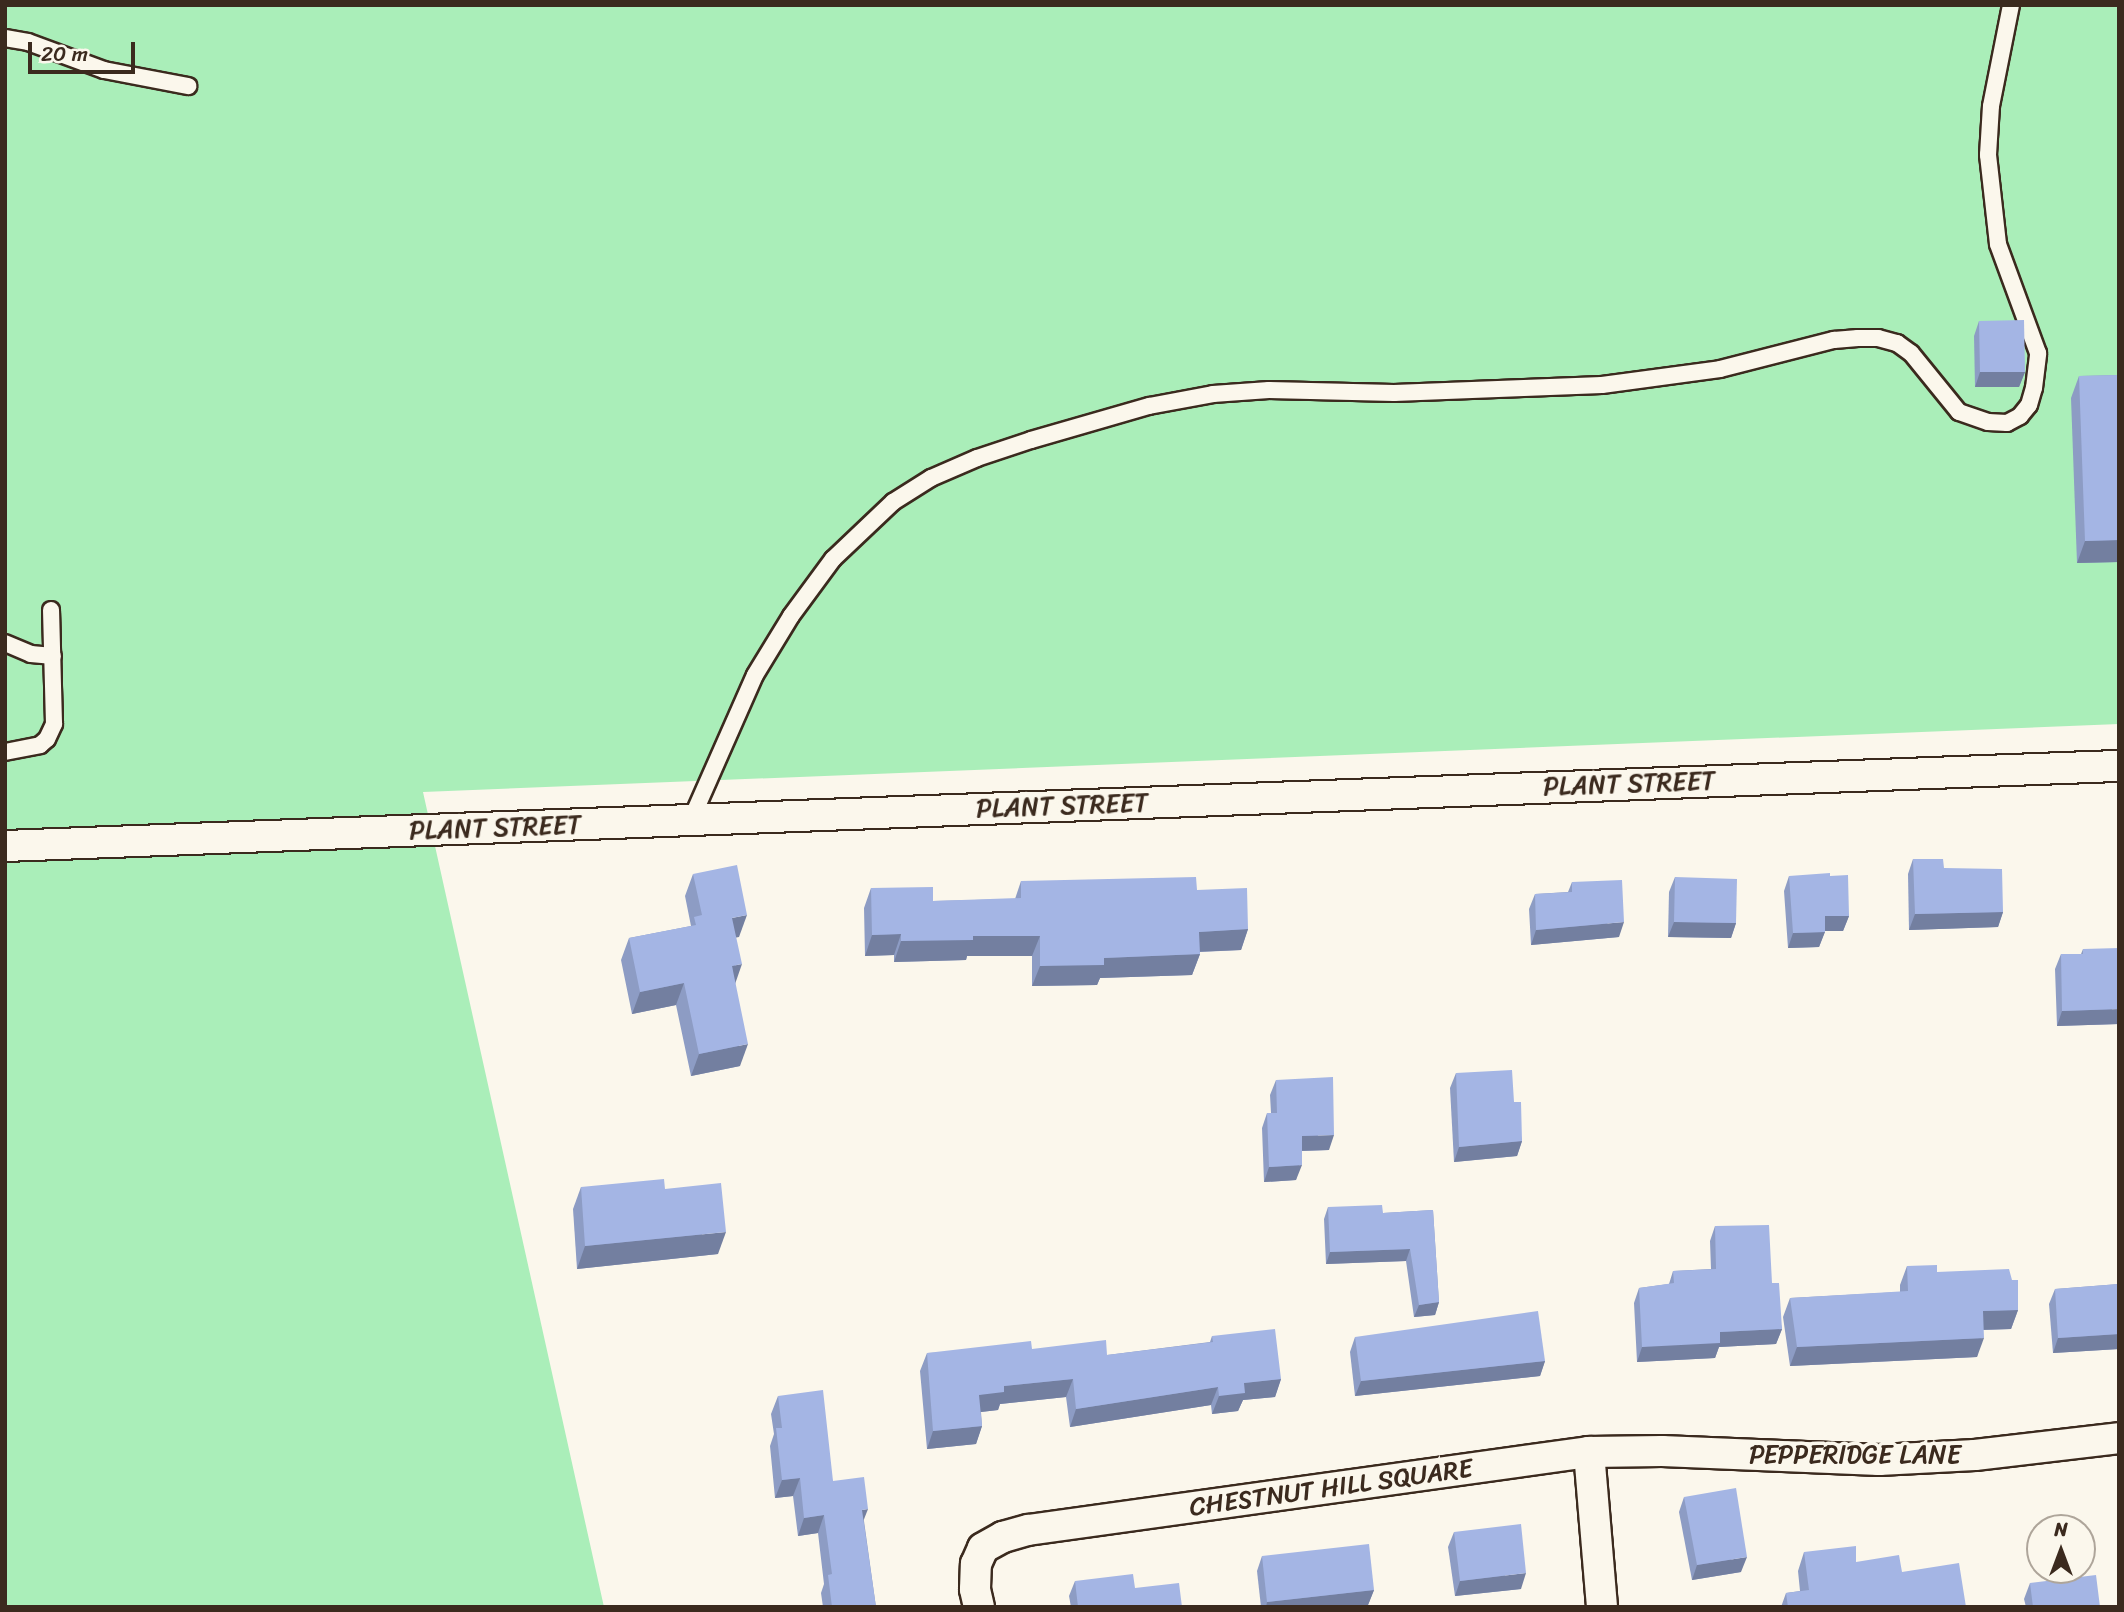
<!DOCTYPE html>
<style>
body{margin:0}
#map{position:relative;width:2124px;height:1612px;overflow:hidden;background:#fbf7ec;font-family:Sriracha,sans-serif}
div>[style]{position:absolute}
.green>*{inset:0;background:#aaeeb9}
.roads{filter:drop-shadow(2px 0 #3b2a1e) drop-shadow(-2px 0 #3b2a1e) drop-shadow(0 2px #3b2a1e) drop-shadow(0 -2px #3b2a1e)}
.service>*{height:16px;margin:-8px;padding:0 8px;transform-origin:8px;border-radius:8px;background:#fbf7ec}
.minor>*{height:30px;margin:-15px;padding:0 15px;transform-origin:15px;border-radius:15px;background:#fbf7ec}
.wall>*{inset:0;background:#8d9cc4}
.shaded-wall>*{inset:0;background:#737fa0}
.building>*{inset:0;background:#a4b5e4}
span{translate:-50% -50%;white-space:nowrap;text-align:center;line-height:1.15;-webkit-text-stroke:7px #fbf7ec;paint-order:stroke}
.street-label{font-size:26px;color:#3b2a1e}
.frame{position:absolute;inset:0;border:7px solid #3b2a1e;pointer-events:none}
.north{position:absolute;left:2026px;top:1514px;width:70px;height:70px;box-sizing:border-box;background:#fbf7ec;border:2px solid #aea59a;border-radius:50%;rotate:0deg;font-size:19px;font-weight:700;line-height:28px;text-align:center;color:#3b2a1e}
.north::after{content:'';display:block;margin:auto;width:24px;height:32px;background:#3b2a1e;clip-path:polygon(50% 0,100% 100%,50% 72%,0 100%)}
.scale{position:absolute;left:28px;top:42px;width:107px;height:32px;box-sizing:border-box;border:4px solid #3b2a1e;border-top:0;padding-left:9px;font-size:21px;line-height:24px;white-space:nowrap;color:#3b2a1e;-webkit-text-stroke:5px #fbf7ec;paint-order:stroke}
</style>
<div id="map">
<div class="green">
<div style="clip-path:polygon(5px 5px,2119px 5px,2119px 724px,423px 792px,604px 1607px,5px 1607px)"></div>
</div>
<div class="roads">
<div class="service">
<div style="left:5px;top:38px;width:23px;rotate:10deg"></div>
<div style="left:28px;top:42px;width:81px;rotate:20.2deg"></div>
<div style="left:104px;top:70px;width:86px;rotate:10.8deg"></div>
<div style="left:5px;top:643px;width:28px;rotate:23deg"></div>
<div style="left:31px;top:654px;width:22px;rotate:5deg"></div>
<div style="left:5px;top:752px;width:36px;rotate:-11deg"></div>
<div style="left:40px;top:745px;width:9px;rotate:-41deg"></div>
<div style="left:47px;top:739px;width:17px;rotate:-65deg"></div>
<div style="left:54px;top:724px;width:114px;rotate:-91.5deg"></div>
<div style="left:691px;top:820px;width:158px;rotate:-66.2deg"></div>
<div style="left:755px;top:675px;width:69px;rotate:-58.6deg"></div>
<div style="left:791px;top:616px;width:71px;rotate:-53.6deg"></div>
<div style="left:833px;top:559px;width:83px;rotate:-43.5deg"></div>
<div style="left:893px;top:502px;width:45px;rotate:-32.3deg"></div>
<div style="left:931px;top:478px;width:50px;rotate:-23.5deg"></div>
<div style="left:977px;top:458px;width:57px;rotate:-18.4deg"></div>
<div style="left:1031px;top:440px;width:123px;rotate:-16.1deg"></div>
<div style="left:1149px;top:406px;width:65px;rotate:-10.6deg"></div>
<div style="left:1213px;top:394px;width:56px;rotate:-4.1deg"></div>
<div style="left:1269px;top:390px;width:125px;rotate:1.4deg"></div>
<div style="left:1394px;top:393px;width:208px;rotate:-2.2deg"></div>
<div style="left:1602px;top:385px;width:119px;rotate:-7.7deg"></div>
<div style="left:1720px;top:369px;width:118px;rotate:-14.3deg"></div>
<div style="left:1834px;top:340px;width:24px;rotate:-5deg"></div>
<div style="left:1858px;top:338px;width:20px"></div>
<div style="left:1878px;top:338px;width:20px;rotate:15deg"></div>
<div style="left:1897px;top:343px;width:17px;rotate:36deg"></div>
<div style="left:1911px;top:353px;width:76px;rotate:50.9deg"></div>
<div style="left:1959px;top:412px;width:31px;rotate:19deg"></div>
<div style="left:1988px;top:422px;width:19px;rotate:3deg"></div>
<div style="left:2007px;top:423px;width:15px;rotate:-28deg"></div>
<div style="left:2020px;top:416px;width:14px;rotate:-51deg"></div>
<div style="left:2029px;top:405px;width:18px;rotate:-74deg"></div>
<div style="left:2034px;top:388px;width:35px;rotate:-83deg"></div>
<div style="left:2038px;top:353px;width:116px;rotate:-110.2deg"></div>
<div style="left:1998px;top:244px;width:90px;rotate:-96.4deg"></div>
<div style="left:1988px;top:155px;width:49px;rotate:-86.5deg"></div>
<div style="left:1991px;top:106px;width:103px;rotate:-78.8deg"></div>
</div>
<div class="minor">
<div style="left:5px;top:846px;width:2116px;rotate:-2.17deg"></div>
<div style="left:1589px;top:1452px;width:156px;rotate:85.2deg"></div>
<div style="left:979px;top:1607px;width:18px;rotate:-103deg"></div>
<div style="left:975px;top:1589px;width:25px;rotate:-88deg"></div>
<div style="left:976px;top:1564px;width:17px;rotate:-66deg"></div>
<div style="left:983px;top:1548px;width:23px;rotate:-29deg"></div>
<div style="left:1003px;top:1537px;width:26px;rotate:-16deg"></div>
<div style="left:1028px;top:1530px;width:566px;rotate:-7.92deg"></div>
<div style="left:1589px;top:1452px;width:73px;rotate:-0.8deg"></div>
<div style="left:1662px;top:1451px;width:217px;rotate:2.4deg"></div>
<div style="left:1879px;top:1460px;width:96px;rotate:-3deg"></div>
<div style="left:1975px;top:1455px;width:145px;rotate:-6.7deg"></div>
</div>
</div>
<div class="wall">
<div style="clip-path:polygon(1979px 321px,2025px 372px,2019px 387px,1975px 387px,1974px 336px)"></div>
<div style="clip-path:polygon(2119px 375px,2119px 562px,2077px 563px,2071px 398px,2079px 376px)"></div>
<div style="clip-path:polygon(1913px 859px,2003px 912px,1998px 927px,1909px 930px,1908px 874px)"></div>
<div style="clip-path:polygon(693px 874px,739px 937px,736px 937px,735px 982px,740px 1066px,691px 1076px,676px 1005px,632px 1014px,621px 960px,629px 938px,691px 926px,685px 896px)"></div>
<div style="clip-path:polygon(1789px 876px,1830px 876px,1849px 916px,1843px 931px,1825px 931px,1819px 947px,1788px 948px,1784px 891px)"></div>
<div style="clip-path:polygon(1675px 877px,1736px 923px,1731px 938px,1668px 937px,1669px 892px)"></div>
<div style="clip-path:polygon(1021px 881px,1197px 890px,1248px 929px,1241px 950px,1200px 952px,1200px 954px,1192px 975px,1100px 978px,1097px 985px,1032px 986px,1032px 956px,967px 956px,966px 960px,894px 962px,894px 955px,865px 956px,864px 908px,871px 888px,933px 901px,1015px 899px)"></div>
<div style="clip-path:polygon(1572px 882px,1619px 937px,1531px 945px,1529px 909px,1535px 894px,1568px 892px)"></div>
<div style="clip-path:polygon(2083px 949px,2119px 1024px,2057px 1026px,2055px 969px,2061px 954px,2081px 954px)"></div>
<div style="clip-path:polygon(1456px 1073px,1514px 1102px,1522px 1141px,1517px 1156px,1454px 1162px,1450px 1088px)"></div>
<div style="clip-path:polygon(1276px 1080px,1329px 1150px,1302px 1151px,1296px 1180px,1264px 1182px,1262px 1128px,1267px 1113px,1271px 1113px,1270px 1095px)"></div>
<div style="clip-path:polygon(581px 1187px,665px 1189px,718px 1254px,577px 1269px,573px 1209px)"></div>
<div style="clip-path:polygon(1328px 1207px,1383px 1213px,1433px 1210px,1439px 1302px,1435px 1315px,1414px 1317px,1406px 1261px,1326px 1264px,1324px 1219px)"></div>
<div style="clip-path:polygon(1715px 1226px,1772px 1283px,1782px 1329px,1776px 1344px,1719px 1347px,1715px 1358px,1637px 1362px,1634px 1303px,1639px 1288px,1669px 1284px,1673px 1271px,1711px 1269px,1710px 1241px)"></div>
<div style="clip-path:polygon(1907px 1266px,1937px 1272px,2018px 1310px,2011px 1329px,1983px 1330px,1977px 1357px,1790px 1366px,1783px 1317px,1790px 1298px,1900px 1292px,1900px 1285px)"></div>
<div style="clip-path:polygon(2119px 1284px,2119px 1349px,2053px 1353px,2049px 1304px,2055px 1289px)"></div>
<div style="clip-path:polygon(1212px 1336px,1281px 1379px,1275px 1397px,1243px 1400px,1238px 1411px,1212px 1414px,1211px 1405px,1070px 1427px,1066px 1397px,1000px 1404px,998px 1410px,981px 1412px,982px 1426px,976px 1444px,927px 1449px,920px 1371px,927px 1353px,1032px 1349px,1107px 1355px,1210px 1342px)"></div>
<div style="clip-path:polygon(1355px 1337px,1545px 1361px,1540px 1376px,1355px 1396px,1350px 1352px)"></div>
<div style="clip-path:polygon(778px 1396px,833px 1481px,864px 1521px,876px 1607px,823px 1607px,821px 1593px,824px 1584px,818px 1533px,798px 1536px,793px 1496px,775px 1498px,770px 1446px,774px 1434px,771px 1414px)"></div>
<div style="clip-path:polygon(1684px 1497px,1741px 1572px,1692px 1580px,1679px 1512px)"></div>
<div style="clip-path:polygon(1454px 1532px,1521px 1589px,1455px 1596px,1448px 1547px)"></div>
<div style="clip-path:polygon(1804px 1552px,1856px 1562px,1902px 1572px,1966px 1607px,1781px 1607px,1786px 1593px,1800px 1591px,1798px 1571px)"></div>
<div style="clip-path:polygon(1262px 1556px,1374px 1590px,1368px 1605px,1350px 1607px,1261px 1607px,1257px 1571px)"></div>
<div style="clip-path:polygon(1075px 1581px,1135px 1588px,1182px 1607px,1071px 1607px,1069px 1596px)"></div>
<div style="clip-path:polygon(2030px 1583px,2100px 1607px,2026px 1607px,2024px 1599px)"></div>
</div>
<div class="shaded-wall">
<div style="clip-path:polygon(1980px 372px,2025px 372px,2019px 387px,1975px 387px)"></div>
<div style="clip-path:polygon(2119px 540px,2119px 562px,2077px 563px,2085px 541px)"></div>
<div style="clip-path:polygon(2003px 912px,1998px 927px,1909px 930px,1915px 914px)"></div>
<div style="clip-path:polygon(747px 915px,739px 937px,724px 940px,732px 918px)"></div>
<div style="clip-path:polygon(1825px 916px,1849px 916px,1843px 931px,1819px 931px)"></div>
<div style="clip-path:polygon(1624px 922px,1619px 937px,1531px 945px,1536px 930px)"></div>
<div style="clip-path:polygon(1674px 922px,1736px 923px,1731px 938px,1668px 937px)"></div>
<div style="clip-path:polygon(1248px 929px,1241px 950px,1191px 952px,1199px 932px)"></div>
<div style="clip-path:polygon(1825px 932px,1819px 947px,1788px 948px,1793px 933px)"></div>
<div style="clip-path:polygon(901px 934px,894px 955px,865px 956px,872px 935px)"></div>
<div style="clip-path:polygon(973px 936px,1040px 936px,1032px 956px,967px 956px,966px 960px,894px 962px,901px 941px)"></div>
<div style="clip-path:polygon(1200px 954px,1192px 975px,1100px 978px,1097px 985px,1032px 986px,1040px 966px,1104px 958px)"></div>
<div style="clip-path:polygon(742px 964px,734px 987px,732px 966px)"></div>
<div style="clip-path:polygon(684px 983px,676px 1005px,632px 1014px,640px 992px)"></div>
<div style="clip-path:polygon(2119px 1009px,2119px 1024px,2057px 1026px,2062px 1011px)"></div>
<div style="clip-path:polygon(748px 1044px,740px 1066px,691px 1076px,699px 1054px)"></div>
<div style="clip-path:polygon(1334px 1135px,1329px 1150px,1296px 1151px,1302px 1136px)"></div>
<div style="clip-path:polygon(1522px 1141px,1517px 1156px,1454px 1162px,1459px 1147px)"></div>
<div style="clip-path:polygon(1302px 1165px,1296px 1180px,1264px 1182px,1269px 1167px)"></div>
<div style="clip-path:polygon(726px 1232px,718px 1254px,577px 1269px,585px 1246px)"></div>
<div style="clip-path:polygon(1410px 1249px,1406px 1261px,1326px 1264px,1330px 1252px)"></div>
<div style="clip-path:polygon(1439px 1302px,1435px 1315px,1414px 1317px,1419px 1305px)"></div>
<div style="clip-path:polygon(2018px 1310px,2011px 1329px,1976px 1330px,1983px 1311px)"></div>
<div style="clip-path:polygon(1782px 1329px,1776px 1344px,1719px 1347px,1715px 1358px,1637px 1362px,1642px 1347px,1720px 1332px)"></div>
<div style="clip-path:polygon(2119px 1334px,2119px 1349px,2053px 1353px,2058px 1338px)"></div>
<div style="clip-path:polygon(1984px 1338px,1977px 1357px,1790px 1366px,1797px 1347px)"></div>
<div style="clip-path:polygon(1545px 1361px,1540px 1376px,1355px 1396px,1361px 1381px)"></div>
<div style="clip-path:polygon(1073px 1379px,1066px 1397px,1000px 1404px,998px 1410px,972px 1413px,979px 1395px,1004px 1386px)"></div>
<div style="clip-path:polygon(1281px 1379px,1275px 1397px,1243px 1400px,1238px 1411px,1212px 1414px,1219px 1396px,1244px 1383px)"></div>
<div style="clip-path:polygon(1218px 1387px,1211px 1405px,1070px 1427px,1076px 1409px)"></div>
<div style="clip-path:polygon(982px 1426px,976px 1444px,927px 1449px,933px 1431px)"></div>
<div style="clip-path:polygon(800px 1478px,793px 1496px,775px 1498px,782px 1480px)"></div>
<div style="clip-path:polygon(868px 1509px,861px 1527px,862px 1510px)"></div>
<div style="clip-path:polygon(824px 1515px,818px 1533px,798px 1536px,804px 1518px)"></div>
<div style="clip-path:polygon(1747px 1557px,1741px 1572px,1692px 1580px,1697px 1565px)"></div>
<div style="clip-path:polygon(1526px 1573px,1521px 1589px,1455px 1596px,1460px 1581px)"></div>
<div style="clip-path:polygon(1374px 1590px,1368px 1605px,1350px 1607px,1266px 1607px,1267px 1602px)"></div>
</div>
<div class="building">
<div style="clip-path:polygon(2024px 320px,2025px 372px,1980px 372px,1979px 321px)"></div>
<div style="clip-path:polygon(2119px 375px,2119px 540px,2085px 541px,2079px 376px)"></div>
<div style="clip-path:polygon(1913px 859px,1943px 859px,1944px 868px,2002px 869px,2003px 912px,1915px 914px)"></div>
<div style="clip-path:polygon(737px 865px,747px 915px,732px 918px,742px 964px,732px 966px,748px 1044px,699px 1054px,684px 983px,640px 992px,629px 938px,696px 925px,694px 917px,702px 915px,693px 874px)"></div>
<div style="clip-path:polygon(1830px 873px,1830px 876px,1848px 875px,1849px 916px,1825px 916px,1825px 932px,1793px 933px,1789px 876px)"></div>
<div style="clip-path:polygon(1196px 877px,1197px 890px,1247px 888px,1248px 929px,1199px 932px,1200px 954px,1104px 958px,1104px 965px,1040px 966px,1040px 936px,973px 936px,973px 940px,901px 941px,901px 934px,872px 935px,871px 888px,933px 887px,933px 901px,1021px 898px,1021px 881px)"></div>
<div style="clip-path:polygon(1675px 877px,1737px 879px,1736px 923px,1674px 922px)"></div>
<div style="clip-path:polygon(1622px 880px,1624px 922px,1536px 930px,1535px 894px,1572px 892px,1572px 882px)"></div>
<div style="clip-path:polygon(2119px 948px,2119px 1009px,2062px 1011px,2061px 954px,2083px 954px,2083px 949px)"></div>
<div style="clip-path:polygon(1512px 1070px,1514px 1102px,1521px 1102px,1522px 1141px,1459px 1147px,1456px 1073px)"></div>
<div style="clip-path:polygon(1333px 1077px,1334px 1135px,1302px 1136px,1302px 1165px,1269px 1167px,1267px 1113px,1277px 1113px,1276px 1080px)"></div>
<div style="clip-path:polygon(664px 1179px,665px 1189px,721px 1183px,726px 1232px,585px 1246px,581px 1187px)"></div>
<div style="clip-path:polygon(1382px 1205px,1383px 1213px,1433px 1210px,1439px 1302px,1419px 1305px,1410px 1249px,1330px 1252px,1328px 1207px)"></div>
<div style="clip-path:polygon(1769px 1225px,1772px 1283px,1779px 1283px,1782px 1329px,1720px 1332px,1720px 1343px,1642px 1347px,1639px 1288px,1674px 1283px,1673px 1271px,1716px 1269px,1715px 1226px)"></div>
<div style="clip-path:polygon(1937px 1265px,1937px 1272px,2009px 1269px,2012px 1280px,2018px 1280px,2018px 1310px,1983px 1311px,1984px 1338px,1797px 1347px,1790px 1298px,1908px 1291px,1907px 1266px)"></div>
<div style="clip-path:polygon(2119px 1284px,2119px 1334px,2058px 1338px,2055px 1289px)"></div>
<div style="clip-path:polygon(1538px 1311px,1545px 1361px,1361px 1381px,1355px 1337px)"></div>
<div style="clip-path:polygon(1275px 1329px,1281px 1379px,1244px 1383px,1245px 1393px,1219px 1396px,1218px 1387px,1076px 1409px,1073px 1379px,1004px 1386px,1004px 1392px,979px 1395px,982px 1426px,933px 1431px,927px 1353px,1031px 1341px,1032px 1349px,1106px 1340px,1107px 1355px,1213px 1342px,1212px 1336px)"></div>
<div style="clip-path:polygon(823px 1390px,833px 1481px,864px 1477px,868px 1509px,862px 1510px,876px 1607px,832px 1607px,828px 1575px,832px 1574px,824px 1515px,804px 1518px,800px 1478px,782px 1480px,776px 1428px,782px 1428px,778px 1396px)"></div>
<div style="clip-path:polygon(1736px 1488px,1747px 1557px,1697px 1565px,1684px 1497px)"></div>
<div style="clip-path:polygon(1521px 1524px,1526px 1573px,1460px 1581px,1454px 1532px)"></div>
<div style="clip-path:polygon(1369px 1544px,1374px 1590px,1267px 1602px,1262px 1556px)"></div>
<div style="clip-path:polygon(1856px 1546px,1856px 1562px,1899px 1555px,1902px 1572px,1959px 1563px,1966px 1607px,1788px 1607px,1786px 1593px,1809px 1590px,1804px 1552px)"></div>
<div style="clip-path:polygon(1133px 1574px,1135px 1588px,1179px 1583px,1182px 1607px,1078px 1607px,1075px 1581px)"></div>
<div style="clip-path:polygon(2096px 1575px,2100px 1607px,2033px 1607px,2030px 1583px)"></div>
</div>
<div class="street-label">
<span style="left:1629px;top:784px;rotate:-2deg">PLANT STREET</span>
<span style="left:1062px;top:806px;rotate:-2deg">PLANT STREET</span>
<span style="left:495px;top:828px;rotate:-2deg">PLANT STREET</span>
<span style="left:1855px;top:1455px">PEPPERIDGE LANE</span>
<span style="left:1331px;top:1488px;rotate:-8deg">CHESTNUT HILL SQUARE</span>
</div>
<div class="frame"></div>
<div class="north">N</div>
<div class="scale">20 m</div>
</div>
